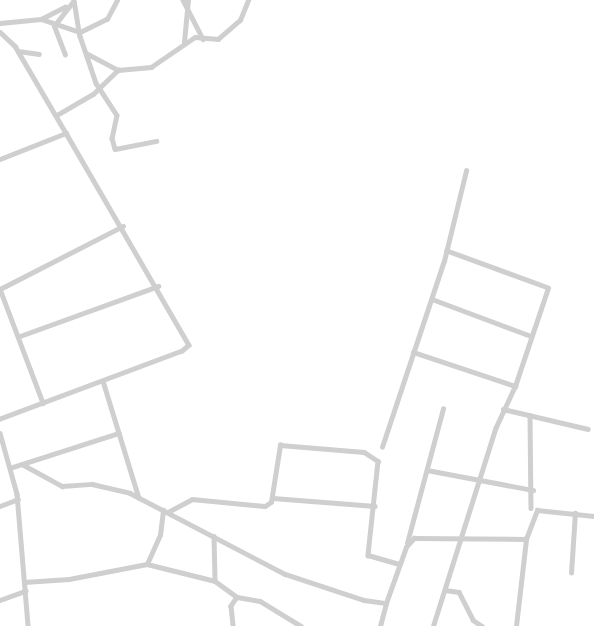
<!DOCTYPE html>
<style>
body{margin:0}
#map{position:relative;width:594px;height:626px;overflow:hidden;background:#fff;font-family:"Noto Sans",sans-serif}
div>[style]{position:absolute}
.street>*{height:4.5px;margin:-2.25px;padding:0 2.25px;transform-origin:2.25px;border-radius:2.25px;background:#cfcfcf}
span{translate:-50% -50%;white-space:nowrap;text-align:center;line-height:1.15;-webkit-text-stroke:5px #fff;paint-order:stroke}
</style>
<div id="map">
<div class="street">
<div style="left:74px;top:0;width:36px;rotate:81deg"></div>
<div style="left:80px;top:36px;width:50px;rotate:71.2deg"></div>
<div style="left:96px;top:83px;width:38px;rotate:57deg"></div>
<div style="left:117px;top:115px;width:24px;rotate:102deg"></div>
<div style="left:112px;top:138px;width:11px;rotate:75deg"></div>
<div style="left:115px;top:149px;width:42px;rotate:-11deg"></div>
<div style="left:183px;top:0;width:44px;rotate:62.9deg"></div>
<div style="left:41px;top:19px;width:27px;rotate:-27deg"></div>
<div style="left:0;top:23px;width:41px;rotate:-5.6deg"></div>
<div style="left:41px;top:19px;width:41px;rotate:18.4deg"></div>
<div style="left:80px;top:32px;width:30px;rotate:-26deg"></div>
<div style="left:107px;top:19px;width:21px;rotate:-62deg"></div>
<div style="left:0;top:32px;width:21px;rotate:43deg"></div>
<div style="left:15px;top:46px;width:101px;rotate:59.6deg"></div>
<div style="left:184px;top:42px;width:42px;rotate:-84.6deg"></div>
<div style="left:18px;top:51px;width:21px;rotate:8deg"></div>
<div style="left:88px;top:54px;width:34px;rotate:28deg"></div>
<div style="left:65px;top:55px;width:31px;rotate:-111deg"></div>
<div style="left:54px;top:26px;width:31px;rotate:-52deg"></div>
<div style="left:57px;top:115px;width:42px;rotate:-30.3deg"></div>
<div style="left:93px;top:94px;width:35px;rotate:-44deg"></div>
<div style="left:118px;top:70px;width:33px;rotate:-5deg"></div>
<div style="left:151px;top:67px;width:53px;rotate:-34.3deg"></div>
<div style="left:195px;top:37px;width:23px;rotate:5deg"></div>
<div style="left:218px;top:39px;width:29px;rotate:-41deg"></div>
<div style="left:240px;top:20px;width:22px;rotate:-68deg"></div>
<div style="left:0;top:159px;width:71px;rotate:-21.5deg"></div>
<div style="left:66px;top:133px;width:245px;rotate:59.9deg"></div>
<div style="left:189px;top:345px;width:9px;rotate:139deg"></div>
<div style="left:182px;top:351px;width:194px;rotate:159.5deg"></div>
<div style="left:0;top:289px;width:138px;rotate:-27.1deg"></div>
<div style="left:0;top:289px;width:122px;rotate:69.3deg"></div>
<div style="left:432px;top:299px;width:106px;rotate:20.5deg"></div>
<div style="left:20px;top:336px;width:147px;rotate:-19.9deg"></div>
<div style="left:413px;top:352px;width:108px;rotate:18.4deg"></div>
<div style="left:103px;top:381px;width:122px;rotate:72.9deg"></div>
<div style="left:503px;top:409px;width:87px;rotate:13.2deg"></div>
<div style="left:530px;top:415px;width:93px;rotate:89.4deg"></div>
<div style="left:0;top:433px;width:63px;rotate:74.4deg"></div>
<div style="left:17px;top:494px;width:132px;rotate:85.2deg"></div>
<div style="left:382px;top:447px;width:196px;rotate:-71.6deg"></div>
<div style="left:444px;top:261px;width:93px;rotate:-76.3deg"></div>
<div style="left:22px;top:464px;width:46px;rotate:28.8deg"></div>
<div style="left:62px;top:486px;width:30px;rotate:-4deg"></div>
<div style="left:92px;top:484px;width:39px;rotate:13deg"></div>
<div style="left:130px;top:493px;width:175px;rotate:27.6deg"></div>
<div style="left:285px;top:574px;width:83px;rotate:18.2deg"></div>
<div style="left:364px;top:600px;width:22px;rotate:8deg"></div>
<div style="left:386px;top:603px;width:59px;rotate:-70.3deg"></div>
<div style="left:406px;top:547px;width:12px;rotate:-48deg"></div>
<div style="left:414px;top:538px;width:112px;rotate:0.5deg"></div>
<div style="left:526px;top:539px;width:31px;rotate:-69deg"></div>
<div style="left:537px;top:510px;width:57px;rotate:6deg"></div>
<div style="left:10px;top:468px;width:114px;rotate:-17.8deg"></div>
<div style="left:427px;top:470px;width:108px;rotate:10.7deg"></div>
<div style="left:273px;top:498px;width:102px;rotate:4.5deg"></div>
<div style="left:0;top:506px;width:19px;rotate:-21deg"></div>
<div style="left:168px;top:512px;width:27px;rotate:-28deg"></div>
<div style="left:192px;top:499px;width:73px;rotate:5.5deg"></div>
<div style="left:265px;top:506px;width:7px;rotate:-34deg"></div>
<div style="left:271px;top:502px;width:58px;rotate:-81deg"></div>
<div style="left:280px;top:445px;width:84px;rotate:4.8deg"></div>
<div style="left:364px;top:452px;width:17px;rotate:33deg"></div>
<div style="left:378px;top:461px;width:95px;rotate:96.1deg"></div>
<div style="left:368px;top:555px;width:33px;rotate:16deg"></div>
<div style="left:214px;top:536px;width:45px;rotate:88.7deg"></div>
<div style="left:215px;top:581px;width:27px;rotate:36deg"></div>
<div style="left:237px;top:597px;width:11px;rotate:124deg"></div>
<div style="left:231px;top:606px;width:20px;rotate:84deg"></div>
<div style="left:407px;top:543px;width:139px;rotate:-75deg"></div>
<div style="left:147px;top:564px;width:70px;rotate:14deg"></div>
<div style="left:571px;top:573px;width:60px;rotate:-86.2deg"></div>
<div style="left:24px;top:582px;width:45px;rotate:-3.8deg"></div>
<div style="left:69px;top:579px;width:79px;rotate:-10.9deg"></div>
<div style="left:147px;top:564px;width:32px;rotate:-66deg"></div>
<div style="left:160px;top:535px;width:25px;rotate:-83deg"></div>
<div style="left:445px;top:590px;width:14px;rotate:8deg"></div>
<div style="left:459px;top:592px;width:31px;rotate:63deg"></div>
<div style="left:473px;top:620px;width:11px;rotate:34deg"></div>
<div style="left:237px;top:597px;width:23px;rotate:10deg"></div>
<div style="left:260px;top:601px;width:48px;rotate:31.4deg"></div>
<div style="left:0;top:600px;width:27px;rotate:-20deg"></div>
<div style="left:380px;top:626px;width:24px;rotate:-75deg"></div>
<div style="left:433px;top:626px;width:207px;rotate:-72.5deg"></div>
<div style="left:495px;top:429px;width:47px;rotate:-65.1deg"></div>
<div style="left:515px;top:386px;width:103px;rotate:-71.4deg"></div>
<div style="left:548px;top:288px;width:108px;rotate:-159.9deg"></div>
<div style="left:516px;top:626px;width:88px;rotate:-83.4deg"></div>
</div>
</div>
